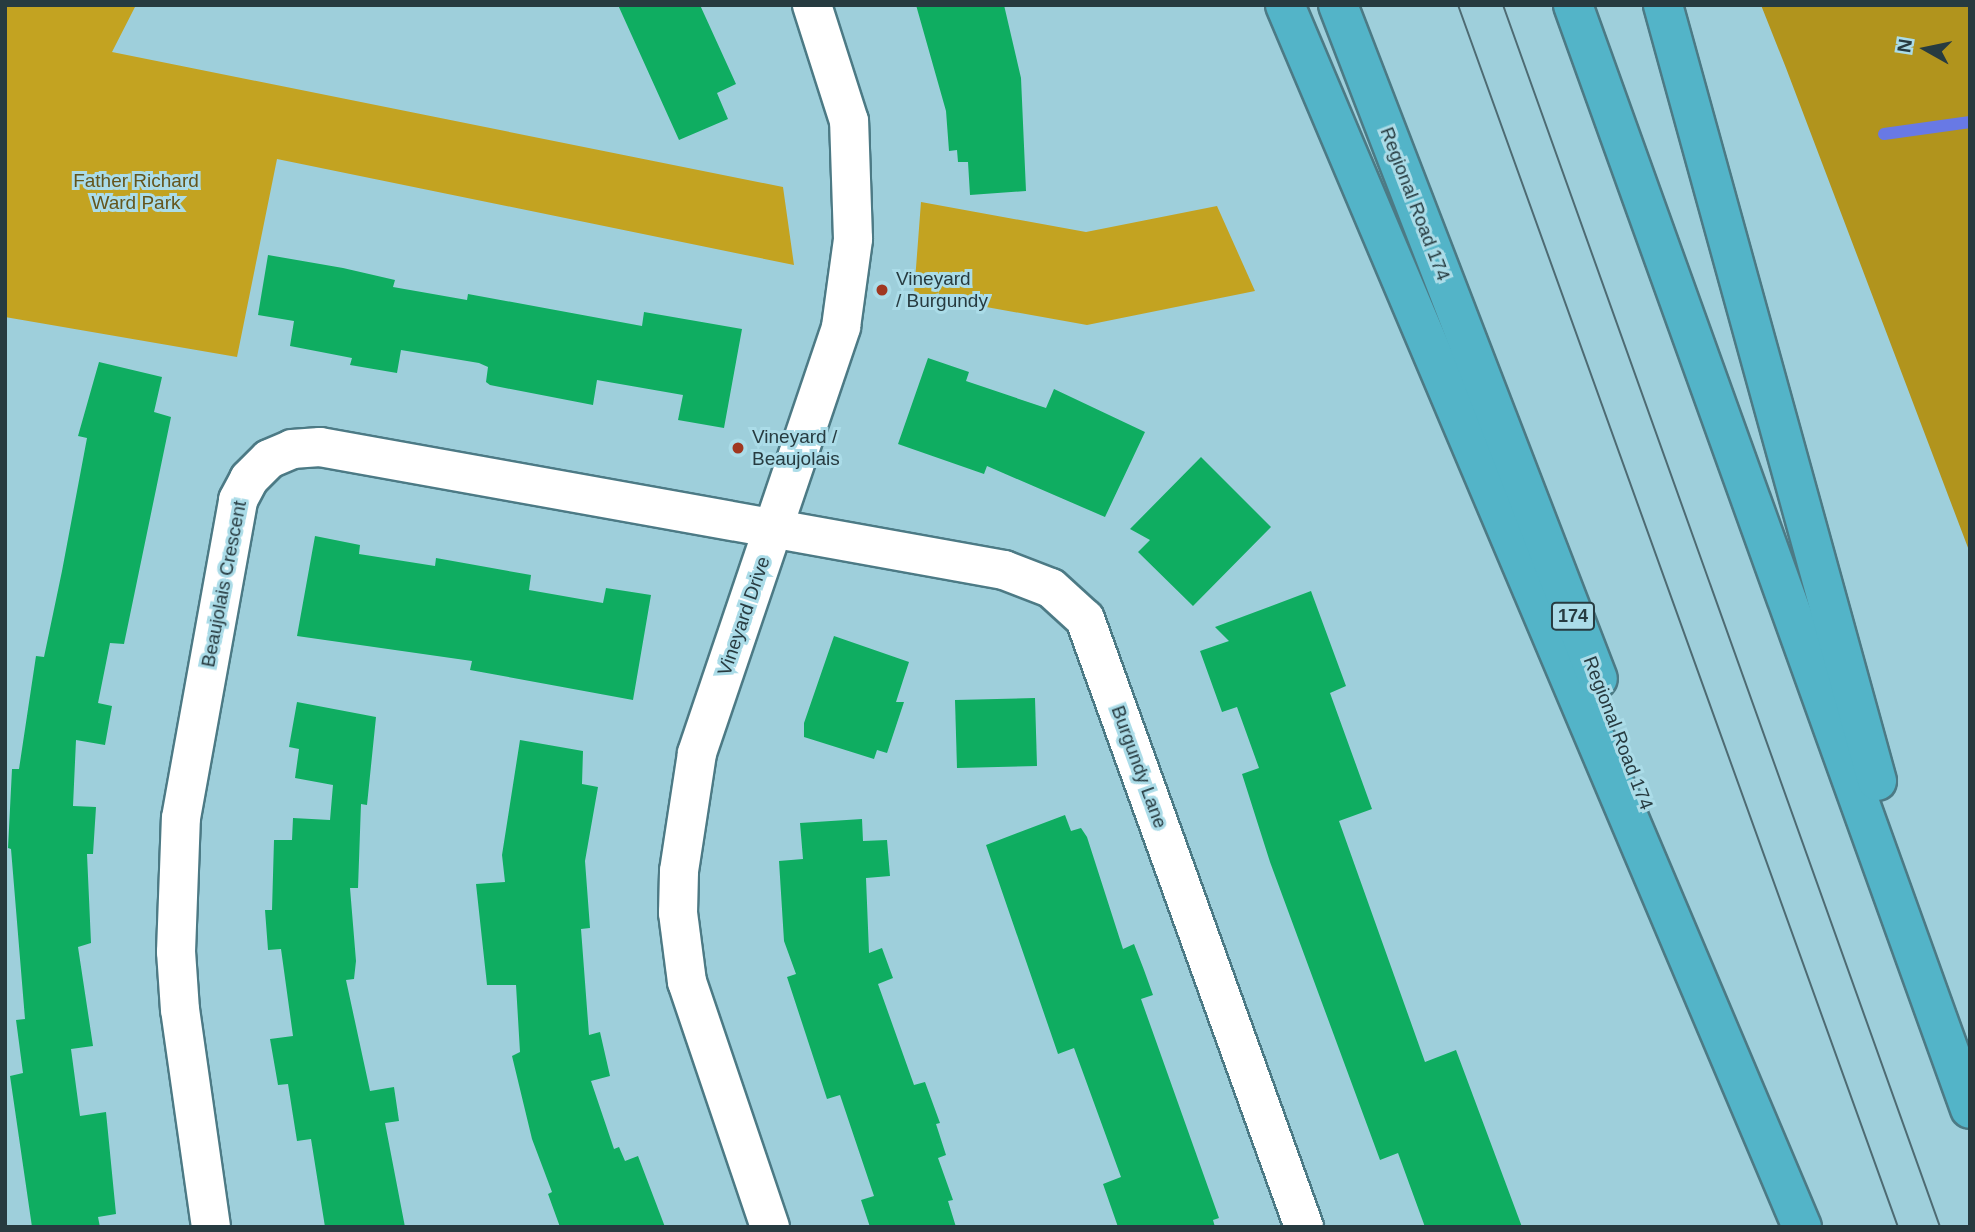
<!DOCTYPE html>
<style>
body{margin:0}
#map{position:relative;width:1975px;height:1232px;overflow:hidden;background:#9ecfdb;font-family:Arial,sans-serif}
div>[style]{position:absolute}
.green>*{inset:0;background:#c3a321}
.forest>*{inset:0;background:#b1941d}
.stream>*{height:12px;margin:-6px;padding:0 6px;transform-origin:6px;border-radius:6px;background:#6879e5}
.building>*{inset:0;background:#0fad61}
.roads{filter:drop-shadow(2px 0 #4c7a85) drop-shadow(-2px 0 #4c7a85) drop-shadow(0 2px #4c7a85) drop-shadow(0 -2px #4c7a85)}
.street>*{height:38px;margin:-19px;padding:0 19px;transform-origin:19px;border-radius:19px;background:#fff}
.highway>*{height:38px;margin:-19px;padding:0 19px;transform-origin:19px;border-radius:19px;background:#53b4c8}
.tram>*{height:2px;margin:-1px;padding:0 1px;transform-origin:1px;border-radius:1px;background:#4e6b73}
.dots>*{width:19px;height:19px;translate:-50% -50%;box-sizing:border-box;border:4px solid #abdce8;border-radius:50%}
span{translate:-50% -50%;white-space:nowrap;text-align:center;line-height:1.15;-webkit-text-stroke:6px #abdce8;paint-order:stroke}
.shield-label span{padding:2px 5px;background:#abdce8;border:2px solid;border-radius:5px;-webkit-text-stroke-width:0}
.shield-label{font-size:18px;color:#273b40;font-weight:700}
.park-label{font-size:19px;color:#64551c}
.street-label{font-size:19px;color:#273b40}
.poi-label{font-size:19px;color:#273b40}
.left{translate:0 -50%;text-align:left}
.frame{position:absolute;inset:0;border:7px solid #273b40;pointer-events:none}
.north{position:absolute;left:1891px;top:14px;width:70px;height:70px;-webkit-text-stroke:5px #abdce8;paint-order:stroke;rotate:279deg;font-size:19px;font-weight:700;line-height:28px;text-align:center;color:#273b40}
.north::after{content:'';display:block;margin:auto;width:24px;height:32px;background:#273b40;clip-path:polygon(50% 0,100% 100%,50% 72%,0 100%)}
</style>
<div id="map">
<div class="green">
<div style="clip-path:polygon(5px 5px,136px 5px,112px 52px,783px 187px,794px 265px,277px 159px,237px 357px,5px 317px)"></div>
<div style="clip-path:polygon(921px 202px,1086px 232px,1217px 206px,1255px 291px,1087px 325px,914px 294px)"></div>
</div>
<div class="forest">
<div style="clip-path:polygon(1761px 5px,1970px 5px,1970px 553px,1786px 68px)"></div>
</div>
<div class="stream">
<div style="left:1884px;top:134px;width:87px;rotate:-7.9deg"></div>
</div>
<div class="building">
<div style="clip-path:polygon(618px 5px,700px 5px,736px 84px,717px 93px,728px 119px,679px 140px)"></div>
<div style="clip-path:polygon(916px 5px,1004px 5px,1021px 78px,1026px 191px,970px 195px,968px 162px,958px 162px,957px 150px,949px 151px,946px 111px)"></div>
<div style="clip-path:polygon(268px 255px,343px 268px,395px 280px,393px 287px,467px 300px,468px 294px,642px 326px,644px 312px,742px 329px,724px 428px,678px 420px,683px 395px,597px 380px,593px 405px,490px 385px,486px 382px,488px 367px,479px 363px,401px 350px,397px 373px,350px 365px,352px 358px,290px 346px,294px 321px,258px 315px)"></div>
<div style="clip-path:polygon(928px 358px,969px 372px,966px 381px,1046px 408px,1054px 389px,1145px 432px,1105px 517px,987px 466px,984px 474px,898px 444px)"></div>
<div style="clip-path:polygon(99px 362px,162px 377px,154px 412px,171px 417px,124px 644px,110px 643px,98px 703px,112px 706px,105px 745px,76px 740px,73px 806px,96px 807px,93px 854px,87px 854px,91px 943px,78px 947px,93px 1046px,71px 1049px,80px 1116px,106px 1112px,116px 1214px,98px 1217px,100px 1227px,32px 1227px,10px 1076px,23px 1073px,16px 1020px,25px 1019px,11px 849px,8px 848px,12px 769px,19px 769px,36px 656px,44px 657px,62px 571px,87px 438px,78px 436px)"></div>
<div style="clip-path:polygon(1201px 457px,1271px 527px,1193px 606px,1138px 552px,1150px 540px,1130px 529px)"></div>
<div style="clip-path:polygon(315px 536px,360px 545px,359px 554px,435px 566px,436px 558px,531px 575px,529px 590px,603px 603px,606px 588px,651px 595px,633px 700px,470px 670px,472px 661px,297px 636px)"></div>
<div style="clip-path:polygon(1311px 591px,1346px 686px,1330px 693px,1372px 809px,1339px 821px,1425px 1062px,1456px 1050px,1522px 1227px,1425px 1227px,1398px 1153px,1380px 1160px,1270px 862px,1242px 774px,1259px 768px,1237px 707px,1222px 712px,1200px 651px,1229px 641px,1215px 627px)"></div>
<div style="clip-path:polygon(834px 636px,909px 662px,896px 702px,904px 702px,887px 753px,877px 750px,874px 759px,804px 737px,804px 723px)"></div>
<div style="clip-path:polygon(1035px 698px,1037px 766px,957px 768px,955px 700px)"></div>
<div style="clip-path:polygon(297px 702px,376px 717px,367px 805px,361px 804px,358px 888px,350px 888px,356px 961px,354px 979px,346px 980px,370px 1091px,394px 1087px,399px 1121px,385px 1123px,405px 1227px,325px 1227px,311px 1139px,297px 1141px,288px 1084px,278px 1085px,270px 1039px,293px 1036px,281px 949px,268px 950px,265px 910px,272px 910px,274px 840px,292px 840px,293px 818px,330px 820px,333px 785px,295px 778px,299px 749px,289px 747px)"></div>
<div style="clip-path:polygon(520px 740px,583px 751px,582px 784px,598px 787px,585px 861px,590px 928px,581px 929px,589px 1035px,600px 1032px,610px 1076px,591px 1081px,614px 1149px,619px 1147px,625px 1161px,638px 1156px,665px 1227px,560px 1227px,548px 1194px,552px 1192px,532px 1139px,512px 1056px,520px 1052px,516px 985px,487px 985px,476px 884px,505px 882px,502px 855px)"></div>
<div style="clip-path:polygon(1065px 815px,1071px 831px,1081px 828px,1087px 837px,1123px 949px,1134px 944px,1144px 970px,1153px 995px,1141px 999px,1219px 1218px,1213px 1220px,1215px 1227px,1118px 1227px,1103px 1184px,1121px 1177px,1074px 1048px,1058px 1054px,986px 845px)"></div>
<div style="clip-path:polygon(862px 819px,863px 841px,887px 840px,890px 876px,866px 878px,869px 953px,882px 948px,893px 978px,878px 984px,914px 1085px,925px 1082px,940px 1123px,936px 1124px,946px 1155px,938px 1158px,953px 1200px,948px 1201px,956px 1227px,870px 1227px,861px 1200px,874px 1196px,840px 1095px,827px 1099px,787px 977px,796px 974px,784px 941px,779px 861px,803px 859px,800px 823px)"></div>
</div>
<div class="roads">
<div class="street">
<div style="left:211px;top:1227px;width:219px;rotate:-98.1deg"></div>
<div style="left:180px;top:1010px;width:58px;rotate:-93.9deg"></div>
<div style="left:176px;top:952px;width:134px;rotate:-87.9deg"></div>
<div style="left:181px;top:818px;width:323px;rotate:-79.8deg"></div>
<div style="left:238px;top:500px;width:24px;rotate:-62deg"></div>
<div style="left:249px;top:479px;width:28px;rotate:-45deg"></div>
<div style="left:269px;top:459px;width:25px;rotate:-23deg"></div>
<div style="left:292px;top:449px;width:28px;rotate:-4deg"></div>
<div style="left:320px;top:447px;width:695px;rotate:10.19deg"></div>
<div style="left:1004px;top:570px;width:50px;rotate:21deg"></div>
<div style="left:1051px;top:588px;width:46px;rotate:42.4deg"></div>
<div style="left:1085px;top:619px;width:646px;rotate:70.19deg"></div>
<div style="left:770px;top:1227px;width:259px;rotate:-108.7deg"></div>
<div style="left:687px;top:982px;width:70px;rotate:-97.4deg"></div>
<div style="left:678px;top:913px;width:42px;rotate:-88.6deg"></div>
<div style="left:679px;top:871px;width:119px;rotate:-81.3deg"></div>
<div style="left:697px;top:753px;width:450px;rotate:-71.3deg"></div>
<div style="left:841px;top:327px;width:89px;rotate:-82.2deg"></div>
<div style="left:853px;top:239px;width:118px;rotate:-91.9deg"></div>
<div style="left:849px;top:121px;width:122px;rotate:-107.7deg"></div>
</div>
<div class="highway">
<div style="left:1285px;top:5px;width:1327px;rotate:67.07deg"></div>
<div style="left:1338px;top:5px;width:722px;rotate:68.91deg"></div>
<div style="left:1573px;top:5px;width:1173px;rotate:70.22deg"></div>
<div style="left:1663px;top:5px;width:805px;rotate:74.58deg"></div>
</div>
</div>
<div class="tram">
<div style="left:1458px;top:5px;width:1299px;rotate:70.2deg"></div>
<div style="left:1503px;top:5px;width:1298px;rotate:70.32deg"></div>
</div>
<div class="dots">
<div style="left:882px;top:290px;background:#a03720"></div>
<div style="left:738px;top:448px;background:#a03720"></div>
</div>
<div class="shield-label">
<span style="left:1573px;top:616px">174</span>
</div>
<div class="park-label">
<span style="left:136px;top:192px">Father Richard<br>Ward Park</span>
</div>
<div class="street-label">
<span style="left:1415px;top:204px;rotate:69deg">Regional Road 174</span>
<span style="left:224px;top:584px;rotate:-79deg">Beaujolais Crescent</span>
<span style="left:744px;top:616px;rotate:-71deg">Vineyard Drive</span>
<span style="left:1618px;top:733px;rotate:69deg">Regional Road 174</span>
<span style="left:1139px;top:767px;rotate:70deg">Burgundy Lane</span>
</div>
<div class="poi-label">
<span class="left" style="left:896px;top:290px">Vineyard<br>/ Burgundy</span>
<span class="left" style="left:752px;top:448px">Vineyard /<br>Beaujolais</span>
</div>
<div class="frame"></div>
<div class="north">N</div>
</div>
